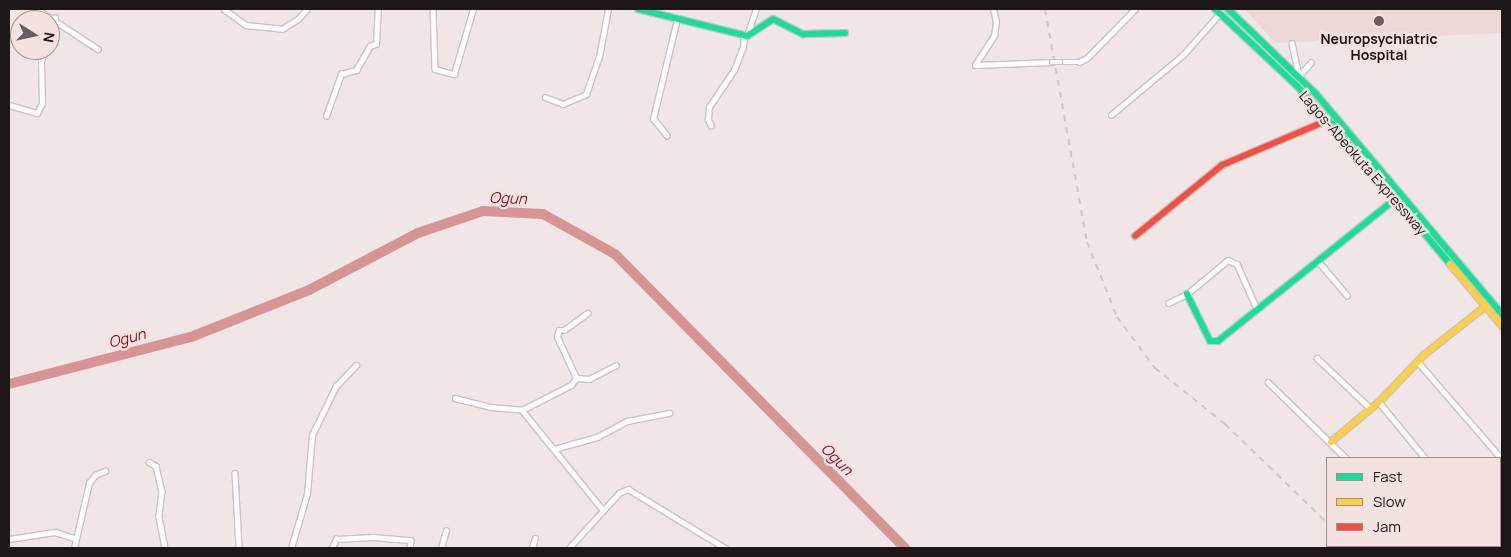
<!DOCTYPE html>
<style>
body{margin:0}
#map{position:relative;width:1511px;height:557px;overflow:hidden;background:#f0e6e5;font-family:Manrope,sans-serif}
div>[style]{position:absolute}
.built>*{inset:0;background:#ebd8d7}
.river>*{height:10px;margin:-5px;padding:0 5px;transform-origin:5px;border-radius:5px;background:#d79494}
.roads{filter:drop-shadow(1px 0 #cbc3c3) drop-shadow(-1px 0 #cbc3c3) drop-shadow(0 1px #cbc3c3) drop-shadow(0 -1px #cbc3c3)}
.street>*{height:4.5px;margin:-2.25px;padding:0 2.25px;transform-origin:2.25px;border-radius:2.25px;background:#fdfbfb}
.fast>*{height:6px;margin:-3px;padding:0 3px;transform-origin:3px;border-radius:3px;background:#16e098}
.slow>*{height:6px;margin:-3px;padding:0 3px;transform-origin:3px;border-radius:3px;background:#ffcf43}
.jam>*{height:6px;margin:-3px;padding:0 3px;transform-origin:3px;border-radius:3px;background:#f24e42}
.rail>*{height:2px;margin-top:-1px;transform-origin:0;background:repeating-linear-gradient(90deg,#cac7c6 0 6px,transparent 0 12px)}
.bridges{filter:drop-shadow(1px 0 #cbc3c3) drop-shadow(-1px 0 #cbc3c3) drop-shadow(0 1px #cbc3c3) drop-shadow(0 -1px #cbc3c3)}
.street-bridge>*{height:4.5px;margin:-2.25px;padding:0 2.25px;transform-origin:2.25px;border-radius:2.25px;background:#fdfbfb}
.dots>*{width:14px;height:14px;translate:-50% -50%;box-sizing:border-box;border:2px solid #f4e2e1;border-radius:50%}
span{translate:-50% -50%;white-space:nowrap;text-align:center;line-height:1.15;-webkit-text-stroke:5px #f4e2e1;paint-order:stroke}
.poi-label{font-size:14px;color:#1d1717;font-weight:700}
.street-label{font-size:14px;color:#1d1717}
.water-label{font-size:15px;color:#851624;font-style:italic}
.frame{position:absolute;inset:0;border:10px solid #1d1717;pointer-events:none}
.legend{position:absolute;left:1326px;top:457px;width:175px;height:90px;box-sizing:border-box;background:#f4e2e1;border:1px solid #9e9190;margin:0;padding:6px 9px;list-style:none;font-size:15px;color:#1d1717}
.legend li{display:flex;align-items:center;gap:10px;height:25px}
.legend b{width:25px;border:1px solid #9e9190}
.north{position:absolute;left:10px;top:10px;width:50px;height:50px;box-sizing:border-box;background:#f4e2e1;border:1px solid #9e9190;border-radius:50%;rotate:100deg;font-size:14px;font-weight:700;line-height:20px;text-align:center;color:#1d1717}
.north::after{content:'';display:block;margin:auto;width:18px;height:22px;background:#675f5f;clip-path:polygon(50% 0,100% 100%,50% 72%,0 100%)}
</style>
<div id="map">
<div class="built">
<div style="clip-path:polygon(1244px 9px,1502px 9px,1502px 33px,1276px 43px)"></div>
</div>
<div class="river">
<div style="left:9px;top:384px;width:188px;rotate:-14.5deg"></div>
<div style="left:191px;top:337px;width:127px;rotate:-21.7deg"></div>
<div style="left:309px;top:290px;width:123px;rotate:-27.6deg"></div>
<div style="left:418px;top:233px;width:69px;rotate:-18.7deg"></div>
<div style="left:483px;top:211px;width:60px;rotate:2.9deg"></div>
<div style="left:543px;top:214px;width:82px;rotate:29.1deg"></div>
<div style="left:615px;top:254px;width:413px;rotate:45.4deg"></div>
</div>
<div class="roads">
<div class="street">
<div style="left:37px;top:9px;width:73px;rotate:33.3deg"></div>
<div style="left:224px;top:9px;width:27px;rotate:36deg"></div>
<div style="left:246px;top:25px;width:36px;rotate:6deg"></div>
<div style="left:282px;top:29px;width:19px;rotate:-32deg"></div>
<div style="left:298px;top:19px;width:13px;rotate:-48deg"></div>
<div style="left:433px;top:9px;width:60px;rotate:88.1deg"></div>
<div style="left:435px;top:69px;width:20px;rotate:15deg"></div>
<div style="left:454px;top:74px;width:68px;rotate:-73.7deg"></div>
<div style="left:50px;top:33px;width:16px;rotate:-72deg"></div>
<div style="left:747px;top:36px;width:28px;rotate:-72deg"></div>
<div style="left:1292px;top:43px;width:34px;rotate:78deg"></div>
<div style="left:1299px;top:76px;width:18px;rotate:-49deg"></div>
<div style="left:1060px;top:62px;width:19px"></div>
<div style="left:1079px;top:62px;width:9px;rotate:-27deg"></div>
<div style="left:1087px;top:58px;width:69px;rotate:-45.6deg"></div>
<div style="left:975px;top:65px;width:77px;rotate:-2.2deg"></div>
<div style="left:975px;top:65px;width:35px;rotate:-57deg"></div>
<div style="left:994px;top:36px;width:14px;rotate:-82deg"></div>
<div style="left:996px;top:22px;width:13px;rotate:-103deg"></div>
<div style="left:545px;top:97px;width:19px;rotate:21deg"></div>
<div style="left:563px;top:104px;width:25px;rotate:-23deg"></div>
<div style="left:586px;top:94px;width:39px;rotate:-71deg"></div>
<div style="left:599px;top:57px;width:49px;rotate:-79.4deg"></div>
<div style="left:9px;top:105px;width:29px;rotate:16deg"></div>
<div style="left:37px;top:113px;width:11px;rotate:-63deg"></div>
<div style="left:42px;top:103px;width:42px;rotate:-91.4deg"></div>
<div style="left:41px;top:61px;width:12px;rotate:-70deg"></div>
<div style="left:1111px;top:115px;width:94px;rotate:-39.8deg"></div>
<div style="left:1183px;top:55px;width:56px;rotate:-48.6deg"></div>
<div style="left:326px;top:116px;width:45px;rotate:-70.3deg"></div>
<div style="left:341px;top:74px;width:16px;rotate:-15deg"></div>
<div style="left:356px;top:70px;width:28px;rotate:-60deg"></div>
<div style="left:370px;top:46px;width:6px;rotate:-18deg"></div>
<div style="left:376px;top:44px;width:35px;rotate:-87deg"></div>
<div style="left:711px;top:126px;width:7px;rotate:-117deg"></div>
<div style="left:708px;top:120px;width:13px;rotate:-86deg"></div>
<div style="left:709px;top:107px;width:45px;rotate:-56deg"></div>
<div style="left:734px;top:70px;width:25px;rotate:-69deg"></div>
<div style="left:743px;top:47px;width:12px;rotate:-85deg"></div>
<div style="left:667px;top:136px;width:22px;rotate:-129deg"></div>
<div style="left:653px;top:119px;width:103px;rotate:-76.5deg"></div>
<div style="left:1318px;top:261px;width:45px;rotate:49.5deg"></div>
<div style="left:1168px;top:303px;width:21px;rotate:-25deg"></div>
<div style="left:1187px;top:294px;width:53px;rotate:-39.7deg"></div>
<div style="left:1228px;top:260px;width:10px;rotate:24deg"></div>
<div style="left:1237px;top:264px;width:49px;rotate:66deg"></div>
<div style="left:1317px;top:358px;width:73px;rotate:43.3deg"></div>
<div style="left:1418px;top:362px;width:128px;rotate:49.1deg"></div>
<div style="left:576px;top:378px;width:45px;rotate:-114.9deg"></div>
<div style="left:557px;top:337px;width:7px;rotate:-74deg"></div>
<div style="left:559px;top:330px;width:5px"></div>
<div style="left:564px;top:330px;width:29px;rotate:-36deg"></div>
<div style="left:1268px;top:382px;width:109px;rotate:44.3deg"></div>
<div style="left:455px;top:398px;width:36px;rotate:14deg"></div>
<div style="left:490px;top:407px;width:32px;rotate:5deg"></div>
<div style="left:522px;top:410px;width:55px;rotate:-27deg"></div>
<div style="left:571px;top:385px;width:9px;rotate:-54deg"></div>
<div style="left:576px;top:378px;width:13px;rotate:4deg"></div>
<div style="left:589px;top:379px;width:30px;rotate:-27deg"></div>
<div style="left:1379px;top:402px;width:72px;rotate:50.6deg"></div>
<div style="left:522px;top:410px;width:129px;rotate:51deg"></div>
<div style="left:554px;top:449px;width:45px;rotate:-15.6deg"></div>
<div style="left:597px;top:437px;width:34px;rotate:-28deg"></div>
<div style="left:627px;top:421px;width:43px;rotate:-10.8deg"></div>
<div style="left:149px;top:462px;width:8px;rotate:30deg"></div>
<div style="left:156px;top:466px;width:26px;rotate:77deg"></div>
<div style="left:162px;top:491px;width:26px;rotate:97deg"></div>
<div style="left:159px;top:517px;width:32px;rotate:79deg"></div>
<div style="left:235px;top:473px;width:75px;rotate:86.9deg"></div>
<div style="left:9px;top:539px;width:47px;rotate:-8.7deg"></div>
<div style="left:55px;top:532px;width:21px;rotate:17deg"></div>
<div style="left:1500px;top:544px;width:4px;rotate:56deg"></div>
<div style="left:1428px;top:546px;width:4px;rotate:34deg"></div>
<div style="left:74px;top:548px;width:67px;rotate:-77deg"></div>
<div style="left:89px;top:483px;width:10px;rotate:-53deg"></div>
<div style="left:95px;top:475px;width:11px;rotate:-22deg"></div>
<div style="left:291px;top:548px;width:56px;rotate:-73.5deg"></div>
<div style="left:307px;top:494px;width:59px;rotate:-85.2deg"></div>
<div style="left:312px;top:435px;width:55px;rotate:-63.9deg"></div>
<div style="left:336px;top:386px;width:29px;rotate:-46deg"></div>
<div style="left:332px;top:548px;width:10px;rotate:-66deg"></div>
<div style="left:336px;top:539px;width:37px;rotate:-3deg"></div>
<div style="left:373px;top:537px;width:38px;rotate:5deg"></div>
<div style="left:411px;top:540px;width:8px;rotate:97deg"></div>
<div style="left:441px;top:548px;width:18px;rotate:-74deg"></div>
<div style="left:532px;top:548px;width:10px;rotate:-73deg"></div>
<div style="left:569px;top:548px;width:74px;rotate:-47.7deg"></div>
<div style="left:619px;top:493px;width:10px;rotate:-24deg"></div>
<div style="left:628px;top:489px;width:114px;rotate:31.3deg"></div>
<div style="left:1451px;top:548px;width:4px;rotate:-34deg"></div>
</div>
<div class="fast">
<div style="left:638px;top:9px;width:112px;rotate:13.9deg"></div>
<div style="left:747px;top:36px;width:31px;rotate:-33deg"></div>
<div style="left:773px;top:19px;width:34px;rotate:27deg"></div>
<div style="left:803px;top:34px;width:42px;rotate:-1.4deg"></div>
<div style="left:1215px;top:9px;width:112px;rotate:43.2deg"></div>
<div style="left:1297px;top:86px;width:53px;rotate:47.3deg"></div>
<div style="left:1333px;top:125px;width:182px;rotate:49.9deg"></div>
<div style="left:1228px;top:9px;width:122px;rotate:44deg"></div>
<div style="left:1316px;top:94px;width:288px;rotate:49.8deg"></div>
<div style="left:1187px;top:294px;width:52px;rotate:63.9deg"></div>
<div style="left:1210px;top:341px;width:8px"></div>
<div style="left:1218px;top:341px;width:227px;rotate:-38.7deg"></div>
</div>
<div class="slow">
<div style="left:1450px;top:264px;width:81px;rotate:50deg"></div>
<div style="left:1331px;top:442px;width:62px;rotate:-39.8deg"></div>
<div style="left:1379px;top:402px;width:66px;rotate:-46.2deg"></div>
<div style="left:1425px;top:354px;width:78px;rotate:-38.2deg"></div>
</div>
<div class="jam">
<div style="left:1135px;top:236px;width:112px;rotate:-39.2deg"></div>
<div style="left:1222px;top:165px;width:115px;rotate:-23deg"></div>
</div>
</div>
<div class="rail">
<div style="left:1045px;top:9px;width:237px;rotate:79.8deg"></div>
<div style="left:1087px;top:242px;width:81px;rotate:68.2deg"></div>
<div style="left:1117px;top:317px;width:64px;rotate:53.3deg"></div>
<div style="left:1155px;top:368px;width:90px;rotate:38.7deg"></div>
<div style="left:1225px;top:424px;width:142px;rotate:44.1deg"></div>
<div style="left:1345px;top:546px;width:3px;rotate:45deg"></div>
</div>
<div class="bridges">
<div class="street-bridge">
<div style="left:1052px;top:62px;width:8px"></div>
</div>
</div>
<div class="dots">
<div style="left:1379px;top:21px;background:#675f5f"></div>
</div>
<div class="poi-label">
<span style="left:1379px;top:47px">Neuropsychiatric<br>Hospital</span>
</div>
<div class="street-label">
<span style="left:1363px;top:163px;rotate:49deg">Lagos-Abeokuta Expressway</span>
</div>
<div class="water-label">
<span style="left:508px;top:198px;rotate:2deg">Ogun</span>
<span style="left:127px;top:338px;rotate:-14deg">Ogun</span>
<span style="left:837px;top:459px;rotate:45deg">Ogun</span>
</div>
<div class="frame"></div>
<ul class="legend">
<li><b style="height:6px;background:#16e098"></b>Fast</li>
<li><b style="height:6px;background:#ffcf43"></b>Slow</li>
<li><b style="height:6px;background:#f24e42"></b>Jam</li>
</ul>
<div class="north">N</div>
</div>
